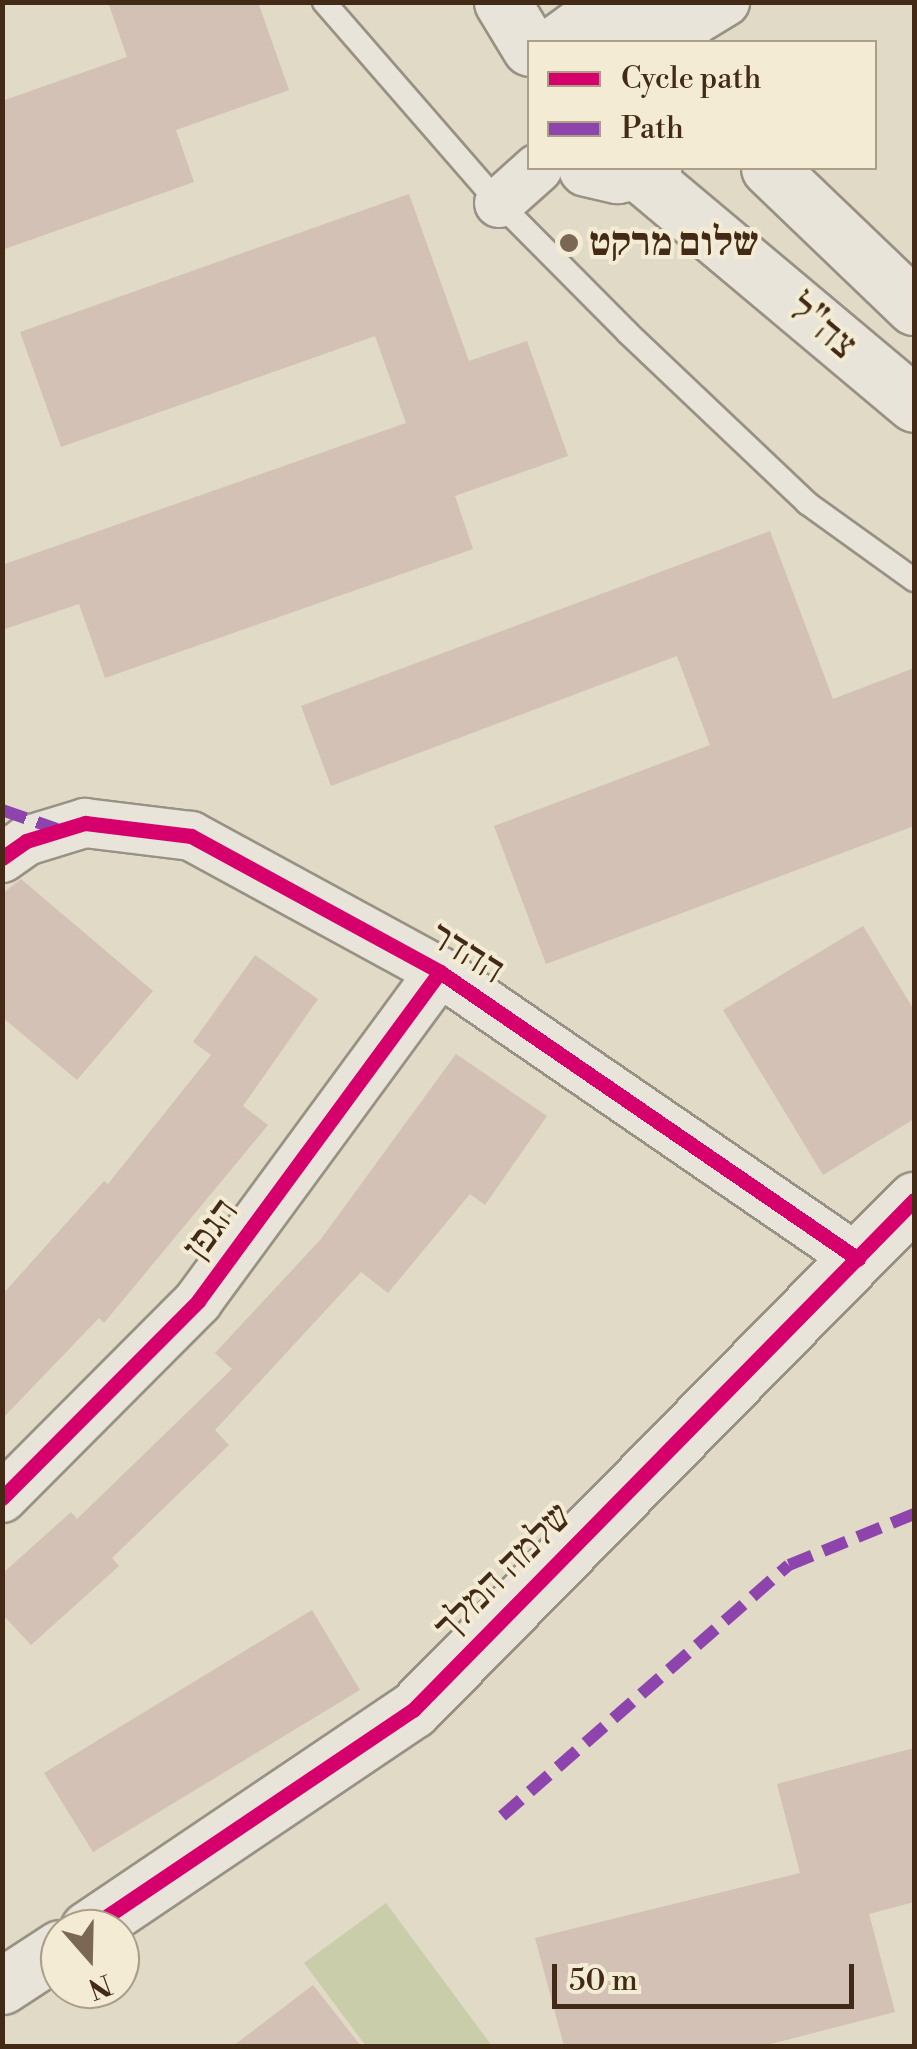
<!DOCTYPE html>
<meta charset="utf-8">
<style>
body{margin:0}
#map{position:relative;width:917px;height:2049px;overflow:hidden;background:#e1dac6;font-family:"Libre Bodoni","Frank Ruhl Libre",serif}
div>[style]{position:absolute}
.green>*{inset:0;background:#c9cda9}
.building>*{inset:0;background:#d2c1b4}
.roads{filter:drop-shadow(2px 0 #989184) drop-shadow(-2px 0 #989184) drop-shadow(0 2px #989184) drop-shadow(0 -2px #989184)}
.service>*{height:22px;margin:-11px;padding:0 11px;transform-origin:11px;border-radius:11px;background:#e8e4da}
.minor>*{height:48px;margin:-24px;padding:0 24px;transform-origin:24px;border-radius:24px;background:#e8e4da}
.tertiary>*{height:55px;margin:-27.5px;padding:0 27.5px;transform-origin:27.5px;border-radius:27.5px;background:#e8e4da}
.quiet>*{height:12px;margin-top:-6px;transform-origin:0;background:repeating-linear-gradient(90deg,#8e44ad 0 25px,transparent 0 37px)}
.cycleway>*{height:15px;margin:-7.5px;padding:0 7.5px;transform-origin:7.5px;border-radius:7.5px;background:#d6006c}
.dots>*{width:28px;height:28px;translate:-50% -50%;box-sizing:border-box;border:5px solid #f3ebd3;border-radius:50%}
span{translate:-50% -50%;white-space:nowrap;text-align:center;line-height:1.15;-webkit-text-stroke:8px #f3ebd3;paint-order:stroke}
.poi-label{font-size:40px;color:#422a16;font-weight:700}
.left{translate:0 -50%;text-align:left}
.street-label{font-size:40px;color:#422a16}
.frame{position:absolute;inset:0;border:5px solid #422a16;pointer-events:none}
.legend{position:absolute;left:527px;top:40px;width:350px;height:130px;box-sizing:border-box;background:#f3ebd3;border:2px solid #ac9e87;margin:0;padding:12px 18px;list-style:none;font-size:30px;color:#422a16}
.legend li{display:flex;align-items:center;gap:20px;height:50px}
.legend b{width:50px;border:2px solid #ac9e87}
.north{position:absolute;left:40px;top:1909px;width:100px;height:100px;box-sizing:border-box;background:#f3ebd3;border:2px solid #ac9e87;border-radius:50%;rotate:160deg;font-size:28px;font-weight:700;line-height:40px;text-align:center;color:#422a16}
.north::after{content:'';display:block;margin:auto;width:35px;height:45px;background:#7a6854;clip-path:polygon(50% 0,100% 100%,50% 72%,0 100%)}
.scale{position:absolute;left:552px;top:1964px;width:302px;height:45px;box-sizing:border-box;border:5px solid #422a16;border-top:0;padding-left:12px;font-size:30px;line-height:35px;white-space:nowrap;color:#422a16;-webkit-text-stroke:8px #f3ebd3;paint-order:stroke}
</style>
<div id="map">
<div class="green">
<div style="clip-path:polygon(386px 1903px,492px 2046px,366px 2046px,304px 1963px)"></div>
</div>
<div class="building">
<div style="clip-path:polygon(108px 2px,258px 2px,289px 90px,176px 130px,194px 182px,2px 250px,2px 101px,127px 57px)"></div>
<div style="clip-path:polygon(409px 194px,469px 361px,527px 341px,568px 456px,455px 496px,473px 549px,105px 678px,79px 604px,2px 630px,2px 565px,406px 423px,375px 336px,61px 447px,20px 332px)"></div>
<div style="clip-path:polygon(770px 531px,833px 699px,914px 668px,914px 826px,546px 964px,494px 826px,710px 745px,677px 656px,331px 786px,301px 706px)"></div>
<div style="clip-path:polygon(21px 879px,153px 991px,77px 1080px,2px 1017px,2px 894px)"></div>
<div style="clip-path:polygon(863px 926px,914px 1010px,914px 1119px,823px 1175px,723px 1010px)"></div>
<div style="clip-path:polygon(255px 955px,318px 999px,243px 1106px,268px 1125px,104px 1323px,99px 1318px,2px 1419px,2px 1295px,104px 1181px,108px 1184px,211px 1055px,193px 1042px)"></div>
<div style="clip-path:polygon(456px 1054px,547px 1116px,485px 1205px,470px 1194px,388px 1293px,361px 1272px,215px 1430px,229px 1445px,112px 1558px,119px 1566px,31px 1645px,2px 1614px,2px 1574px,71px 1512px,77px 1519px,232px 1369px,215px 1353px,321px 1239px)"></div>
<div style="clip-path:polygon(312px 1610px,360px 1690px,93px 1852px,44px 1773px)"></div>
<div style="clip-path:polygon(914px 1748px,914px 1902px,869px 1914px,895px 2012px,763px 2046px,564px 2046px,535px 1938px,800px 1873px,777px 1784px)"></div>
<div style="clip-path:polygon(313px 1985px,361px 2046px,233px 2046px)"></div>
</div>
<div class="roads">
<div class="service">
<div style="left:324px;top:2px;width:267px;rotate:49deg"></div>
<div style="left:499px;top:203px;width:183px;rotate:45.2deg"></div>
<div style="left:628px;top:333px;width:247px;rotate:43.5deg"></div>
<div style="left:807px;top:503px;width:132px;rotate:35.7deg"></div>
</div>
<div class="minor">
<div style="left:674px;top:33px;width:60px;rotate:-31.3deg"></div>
<div style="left:499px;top:203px;width:52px;rotate:-41.9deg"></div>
<div style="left:2px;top:858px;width:29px;rotate:-35deg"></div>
<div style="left:26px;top:841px;width:62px;rotate:-17deg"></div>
<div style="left:85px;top:823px;width:107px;rotate:7deg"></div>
<div style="left:191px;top:836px;width:284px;rotate:28.6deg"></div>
<div style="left:440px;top:972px;width:507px;rotate:34.47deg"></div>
<div style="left:2px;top:1498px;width:278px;rotate:-45.1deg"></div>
<div style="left:198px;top:1301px;width:408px;rotate:-53.7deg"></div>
</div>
<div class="tertiary">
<div style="left:502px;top:2px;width:54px;rotate:58.7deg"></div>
<div style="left:558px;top:42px;width:37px;rotate:-36deg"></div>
<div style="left:588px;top:20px;width:41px;rotate:-9.9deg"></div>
<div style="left:628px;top:13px;width:34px;rotate:17deg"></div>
<div style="left:660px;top:23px;width:29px;rotate:41deg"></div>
<div style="left:586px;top:168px;width:32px;rotate:13deg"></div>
<div style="left:617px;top:175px;width:37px;rotate:-11deg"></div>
<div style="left:769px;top:168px;width:201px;rotate:43.8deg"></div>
<div style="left:639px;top:173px;width:359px;rotate:40deg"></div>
<div style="left:88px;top:1929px;width:392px;rotate:-34deg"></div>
<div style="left:413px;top:1710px;width:715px;rotate:-45.51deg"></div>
<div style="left:2px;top:1986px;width:69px;rotate:-33.2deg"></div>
</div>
</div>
<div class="quiet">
<div style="left:2px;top:810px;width:58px;rotate:19.1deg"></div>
<div style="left:502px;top:1816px;width:381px;rotate:-41.2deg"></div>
<div style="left:789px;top:1565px;width:135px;rotate:-22.2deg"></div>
</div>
<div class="cycleway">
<div style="left:2px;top:858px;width:29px;rotate:-35deg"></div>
<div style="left:26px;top:841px;width:62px;rotate:-17deg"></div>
<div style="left:85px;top:823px;width:107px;rotate:7deg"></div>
<div style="left:191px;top:836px;width:284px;rotate:28.6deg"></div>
<div style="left:440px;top:972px;width:507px;rotate:34.47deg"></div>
<div style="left:2px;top:1498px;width:278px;rotate:-45.1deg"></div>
<div style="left:198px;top:1301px;width:408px;rotate:-53.7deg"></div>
<div style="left:88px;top:1929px;width:392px;rotate:-34deg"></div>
<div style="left:413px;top:1710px;width:715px;rotate:-45.51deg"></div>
</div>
<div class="dots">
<div style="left:569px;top:243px;background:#7a6854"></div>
</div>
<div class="poi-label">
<span class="left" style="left:589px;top:243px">שלום מרקט</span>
</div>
<div class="street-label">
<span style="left:822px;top:327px;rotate:40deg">צה"ל</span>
<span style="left:467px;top:953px;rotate:32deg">ההדר</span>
<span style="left:211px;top:1229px;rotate:-54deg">הגפן</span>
<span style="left:503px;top:1572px;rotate:-45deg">שלמה המלך</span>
</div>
<div class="frame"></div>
<ul class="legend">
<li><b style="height:12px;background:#d6006c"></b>Cycle path</li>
<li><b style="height:12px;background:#8e44ad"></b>Path</li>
</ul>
<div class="north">N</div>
<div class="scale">50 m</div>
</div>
